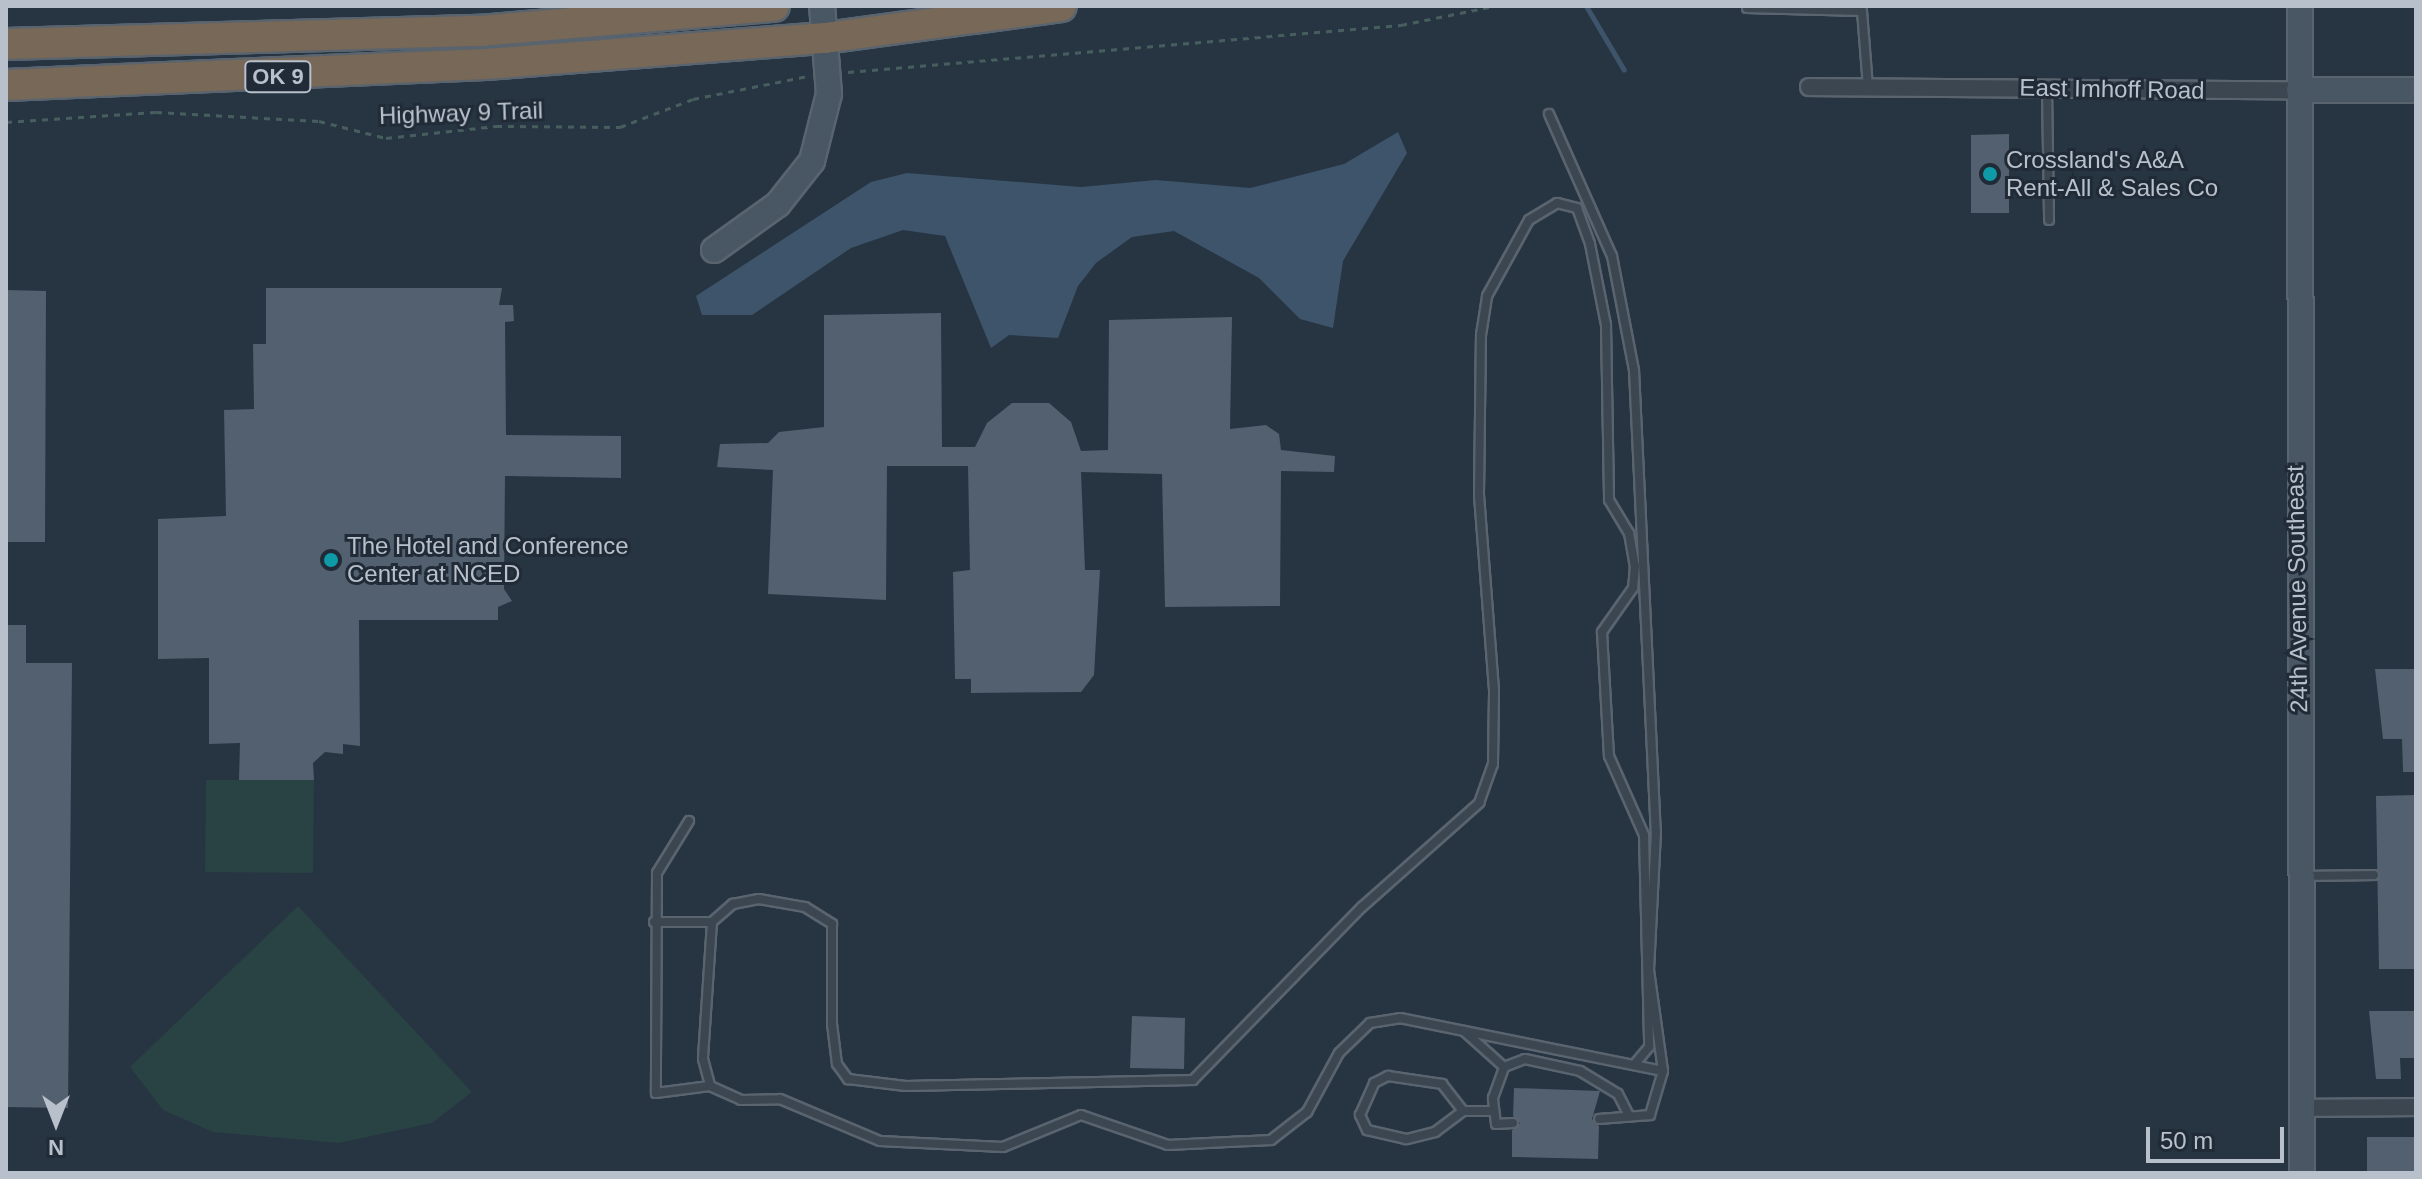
<!DOCTYPE html>
<style>
body{margin:0}
#map{position:relative;width:2422px;height:1179px;overflow:hidden;background:#273542;font-family:Arial,sans-serif}
div>[style]{position:absolute}
.green>*{inset:0;background:#294243}
.water>*{inset:0;background:#3d546a}
.stream>*{height:5px;margin:-2.5px;padding:0 2.5px;transform-origin:2.5px;border-radius:2.5px;background:#3d546a}
.building>*{inset:0;background:#52606f}
.path>*{height:3px;margin-top:-1.5px;transform-origin:0;background:repeating-linear-gradient(90deg,#475e5f 0 6px,transparent 0 12px)}
.roads{filter:drop-shadow(2px 0 #59646f) drop-shadow(-2px 0 #59646f) drop-shadow(0 2px #59646f) drop-shadow(0 -2px #59646f)}
.lane>*{height:8px;margin:-4px;padding:0 4px;transform-origin:4px;border-radius:4px;background:#3b4651}
.street>*{height:16px;margin:-8px;padding:0 8px;transform-origin:8px;border-radius:8px;background:#3b4651}
.secondary>*{height:24px;margin:-12px;padding:0 12px;transform-origin:12px;border-radius:12px;background:#495664}
.highway>*{height:30px;margin:-15px;padding:0 15px;transform-origin:15px;border-radius:15px;background:#776858}
.dots>*{width:22px;height:22px;translate:-50% -50%;box-sizing:border-box;border:4px solid #202b37;border-radius:50%}
span{translate:-50% -50%;white-space:nowrap;text-align:center;line-height:1.15;-webkit-text-stroke:6px #202b37;paint-order:stroke}
.shield-label span{padding:2px 6px;background:#202b37;border:2px solid;border-radius:6px;-webkit-text-stroke-width:0}
.shield-label{font-size:22px;color:#b8c1cb;font-weight:700}
.street-label{font-size:24px;color:#b8c1cb}
.poi-label{font-size:24px;color:#b8c1cb}
.left{translate:0 -50%;text-align:left}
.frame{position:absolute;inset:0;border:8px solid #b8c1cb;pointer-events:none}
.north{position:absolute;left:16px;top:1083px;width:80px;height:80px;-webkit-text-stroke:6px #202b37;paint-order:stroke;rotate:180deg;font-size:22px;font-weight:700;line-height:32px;text-align:center;color:#b8c1cb}
.north::after{content:'';display:block;margin:auto;width:28px;height:36px;background:#b8c1cb;clip-path:polygon(50% 0,100% 100%,50% 72%,0 100%)}
.scale{position:absolute;left:2146px;top:1127px;width:138px;height:36px;box-sizing:border-box;border:4px solid #b8c1cb;border-top:0;padding-left:10px;font-size:24px;line-height:28px;white-space:nowrap;color:#b8c1cb;-webkit-text-stroke:6px #202b37;paint-order:stroke}
</style>
<div id="map">
<div class="green">
<div style="clip-path:polygon(206px 780px,314px 780px,313px 873px,205px 872px)"></div>
<div style="clip-path:polygon(298px 906px,472px 1092px,432px 1123px,339px 1143px,213px 1132px,163px 1110px,130px 1067px)"></div>
</div>
<div class="water">
<div style="clip-path:polygon(1398px 132px,1407px 153px,1343px 261px,1333px 328px,1300px 319px,1259px 278px,1174px 231px,1132px 237px,1096px 263px,1078px 286px,1058px 338px,1009px 335px,991px 348px,945px 236px,903px 230px,851px 248px,752px 315px,702px 315px,696px 296px,871px 182px,907px 173px,1081px 187px,1156px 180px,1250px 188px,1344px 164px)"></div>
</div>
<div class="stream">
<div style="left:1586px;top:6px;width:74px;rotate:59.3deg"></div>
</div>
<div class="building">
<div style="clip-path:polygon(2009px 134px,2009px 213px,1971px 213px,1971px 135px)"></div>
<div style="clip-path:polygon(266px 288px,502px 288px,499px 305px,513px 305px,514px 321px,505px 322px,506px 435px,621px 436px,621px 478px,505px 476px,504px 589px,512px 601px,498px 607px,498px 620px,359px 620px,360px 746px,343px 744px,343px 754px,325px 752px,313px 763px,314px 780px,239px 780px,240px 743px,209px 744px,209px 658px,158px 659px,158px 519px,226px 516px,224px 410px,254px 409px,253px 344px,266px 344px)"></div>
<div style="clip-path:polygon(6px 290px,46px 291px,45px 542px,6px 542px)"></div>
<div style="clip-path:polygon(941px 313px,942px 447px,975px 447px,987px 423px,1012px 403px,1049px 403px,1071px 422px,1081px 451px,1108px 450px,1109px 320px,1232px 317px,1230px 429px,1266px 425px,1279px 434px,1281px 450px,1335px 456px,1334px 472px,1281px 471px,1280px 606px,1165px 607px,1162px 474px,1081px 472px,1085px 570px,1100px 570px,1094px 675px,1081px 692px,971px 693px,971px 679px,955px 679px,953px 572px,970px 570px,968px 466px,887px 466px,886px 600px,768px 594px,773px 470px,717px 467px,720px 444px,768px 443px,779px 432px,824px 427px,824px 315px)"></div>
<div style="clip-path:polygon(6px 625px,26px 625px,26px 663px,72px 663px,68px 1108px,6px 1107px)"></div>
<div style="clip-path:polygon(2375px 669px,2416px 669px,2416px 772px,2403px 772px,2402px 739px,2383px 739px)"></div>
<div style="clip-path:polygon(2416px 795px,2416px 969px,2379px 969px,2376px 796px)"></div>
<div style="clip-path:polygon(2369px 1011px,2416px 1011px,2416px 1058px,2400px 1058px,2401px 1079px,2376px 1079px)"></div>
<div style="clip-path:polygon(1132px 1016px,1185px 1018px,1184px 1069px,1130px 1068px)"></div>
<div style="clip-path:polygon(1514px 1088px,1600px 1091px,1592px 1119px,1599px 1126px,1598px 1159px,1512px 1157px,1512px 1130px,1520px 1123px,1513px 1116px)"></div>
<div style="clip-path:polygon(2367px 1137px,2416px 1137px,2416px 1173px,2367px 1173px)"></div>
</div>
<div class="path">
<div style="left:848px;top:72px;width:555px;rotate:-4.86deg"></div>
<div style="left:1401px;top:25px;width:95px;rotate:-11.5deg"></div>
<div style="left:6px;top:122px;width:150px;rotate:-3.8deg"></div>
<div style="left:156px;top:112px;width:163px;rotate:3.2deg"></div>
<div style="left:319px;top:121px;width:69px;rotate:14.2deg"></div>
<div style="left:386px;top:138px;width:111px;rotate:-6.2deg"></div>
<div style="left:496px;top:126px;width:124px;rotate:0.5deg"></div>
<div style="left:620px;top:127px;width:78px;rotate:-21deg"></div>
<div style="left:693px;top:99px;width:117px;rotate:-11.3deg"></div>
</div>
<div class="roads">
<div class="lane">
<div style="left:1747px;top:8px;width:115px;rotate:1.5deg"></div>
<div style="left:1862px;top:11px;width:76px;rotate:85.5deg"></div>
<div style="left:2047px;top:89px;width:131px;rotate:89.1deg"></div>
<div style="left:1549px;top:114px;width:155px;rotate:66.1deg"></div>
<div style="left:1612px;top:256px;width:116px;rotate:79.1deg"></div>
<div style="left:1634px;top:370px;width:463px;rotate:87.3deg"></div>
<div style="left:1656px;top:832px;width:138px;rotate:92.9deg"></div>
<div style="left:1649px;top:970px;width:102px;rotate:82.1deg"></div>
<div style="left:1663px;top:1071px;width:46px;rotate:106.5deg"></div>
<div style="left:1650px;top:1115px;width:51px;rotate:175.5deg"></div>
<div style="left:689px;top:821px;width:61px;rotate:121.6deg"></div>
<div style="left:657px;top:873px;width:220px;rotate:90.3deg"></div>
<div style="left:656px;top:1093px;width:54px;rotate:-7.4deg"></div>
<div style="left:710px;top:1086px;width:34px;rotate:24deg"></div>
<div style="left:741px;top:1100px;width:39px;rotate:-1deg"></div>
<div style="left:780px;top:1099px;width:108px;rotate:22.8deg"></div>
<div style="left:880px;top:1141px;width:123px;rotate:2.8deg"></div>
<div style="left:1003px;top:1147px;width:84px;rotate:-22.3deg"></div>
<div style="left:1081px;top:1115px;width:92px;rotate:19deg"></div>
<div style="left:1168px;top:1145px;width:103px;rotate:-2.8deg"></div>
<div style="left:1271px;top:1140px;width:46px;rotate:-37.9deg"></div>
<div style="left:1307px;top:1112px;width:67px;rotate:-61.5deg"></div>
<div style="left:1339px;top:1053px;width:43px;rotate:-44.1deg"></div>
<div style="left:1370px;top:1023px;width:30px;rotate:-9deg"></div>
<div style="left:1400px;top:1018px;width:268px;rotate:11.4deg"></div>
<div style="left:2303px;top:876px;width:71px;rotate:-0.8deg"></div>
<div style="left:654px;top:922px;width:58px"></div>
<div style="left:712px;top:922px;width:137px;rotate:93.8deg"></div>
<div style="left:703px;top:1059px;width:28px;rotate:75deg"></div>
<div style="left:712px;top:922px;width:28px;rotate:-41deg"></div>
<div style="left:733px;top:904px;width:26px;rotate:-11deg"></div>
<div style="left:759px;top:899px;width:47px;rotate:9.9deg"></div>
<div style="left:805px;top:907px;width:32px;rotate:32deg"></div>
<div style="left:832px;top:924px;width:100px;rotate:90deg"></div>
<div style="left:832px;top:1024px;width:40px;rotate:82.9deg"></div>
<div style="left:837px;top:1064px;width:19px;rotate:54deg"></div>
<div style="left:848px;top:1079px;width:58px;rotate:6.9deg"></div>
<div style="left:906px;top:1086px;width:287px;rotate:-1.2deg"></div>
<div style="left:1193px;top:1080px;width:242px;rotate:-45.7deg"></div>
<div style="left:1362px;top:907px;width:157px;rotate:-41.6deg"></div>
<div style="left:1479px;top:803px;width:41px;rotate:-70.3deg"></div>
<div style="left:1493px;top:764px;width:74px;rotate:-89.2deg"></div>
<div style="left:1494px;top:690px;width:196px;rotate:-94.4deg"></div>
<div style="left:1479px;top:495px;width:160px;rotate:-89.3deg"></div>
<div style="left:1481px;top:335px;width:39px;rotate:-81deg"></div>
<div style="left:1487px;top:296px;width:87px;rotate:-61.1deg"></div>
<div style="left:1529px;top:220px;width:33px;rotate:-31deg"></div>
<div style="left:1557px;top:203px;width:21px;rotate:14deg"></div>
<div style="left:1577px;top:208px;width:38px;rotate:70deg"></div>
<div style="left:1590px;top:244px;width:83px;rotate:78.8deg"></div>
<div style="left:1606px;top:325px;width:175px;rotate:89deg"></div>
<div style="left:1609px;top:500px;width:39px;rotate:59deg"></div>
<div style="left:1629px;top:533px;width:34px;rotate:80deg"></div>
<div style="left:1635px;top:566px;width:22px;rotate:95deg"></div>
<div style="left:1633px;top:588px;width:54px;rotate:125.2deg"></div>
<div style="left:1602px;top:632px;width:124px;rotate:86.8deg"></div>
<div style="left:1609px;top:756px;width:86px;rotate:66.1deg"></div>
<div style="left:1644px;top:835px;width:212px;rotate:88.6deg"></div>
<div style="left:1649px;top:1047px;width:23px;rotate:130deg"></div>
<div style="left:1464px;top:1031px;width:54px;rotate:42deg"></div>
<div style="left:1463px;top:1111px;width:35px;rotate:143deg"></div>
<div style="left:1435px;top:1132px;width:30px;rotate:166deg"></div>
<div style="left:1406px;top:1139px;width:40px;rotate:-167deg"></div>
<div style="left:1367px;top:1130px;width:17px;rotate:-115deg"></div>
<div style="left:1360px;top:1115px;width:35px;rotate:-66deg"></div>
<div style="left:1374px;top:1083px;width:16px;rotate:-27deg"></div>
<div style="left:1388px;top:1076px;width:55px;rotate:8.4deg"></div>
<div style="left:1442px;top:1084px;width:34px;rotate:52deg"></div>
<div style="left:1463px;top:1111px;width:31px"></div>
<div style="left:1513px;top:1123px;width:17px;rotate:177deg"></div>
<div style="left:1496px;top:1124px;width:26px;rotate:-97deg"></div>
<div style="left:1493px;top:1098px;width:33px;rotate:-70deg"></div>
<div style="left:1504px;top:1067px;width:22px;rotate:-21deg"></div>
<div style="left:1525px;top:1059px;width:56px;rotate:12.3deg"></div>
<div style="left:1580px;top:1071px;width:44px;rotate:31.2deg"></div>
<div style="left:1618px;top:1094px;width:25px;rotate:63deg"></div>
</div>
<div class="street">
<div style="left:1809px;top:87px;width:490px;rotate:0.4deg"></div>
<div style="left:2301px;top:1108px;width:115px;rotate:-0.5deg"></div>
</div>
<div class="secondary">
<div style="left:2300px;top:6px;width:1167px;rotate:89.9deg"></div>
<div style="left:2299px;top:90px;width:117px"></div>
<div style="left:714px;top:250px;width:79px;rotate:-35.7deg"></div>
<div style="left:778px;top:204px;width:55px;rotate:-51.7deg"></div>
<div style="left:812px;top:161px;width:69px;rotate:-75.8deg"></div>
<div style="left:829px;top:94px;width:88px;rotate:-94.5deg"></div>
</div>
<div class="highway">
<div style="left:6px;top:44px;width:474px;rotate:-1.6deg"></div>
<div style="left:480px;top:31px;width:295px;rotate:-4.9deg"></div>
<div style="left:6px;top:85px;width:480px;rotate:-2.5deg"></div>
<div style="left:486px;top:64px;width:340px;rotate:-4.4deg"></div>
<div style="left:825px;top:38px;width:238px;rotate:-7.7deg"></div>
</div>
</div>
<div class="dots">
<div style="left:1990px;top:174px;background:#0f9aa8"></div>
<div style="left:331px;top:560px;background:#0f9aa8"></div>
</div>
<div class="shield-label">
<span style="left:278px;top:77px">OK 9</span>
</div>
<div class="street-label">
<span style="left:2112px;top:89px;rotate:1deg">East Imhoff Road</span>
<span style="left:461px;top:113px;rotate:-2deg">Highway 9 Trail</span>
<span style="left:2297px;top:589px;rotate:-91deg">24th Avenue Southeast</span>
</div>
<div class="poi-label">
<span class="left" style="left:2006px;top:174px">Crossland's A&amp;A<br>Rent-All &amp; Sales Co</span>
<span class="left" style="left:347px;top:560px">The Hotel and Conference<br>Center at NCED</span>
</div>
<div class="frame"></div>
<div class="north">N</div>
<div class="scale">50 m</div>
</div>
